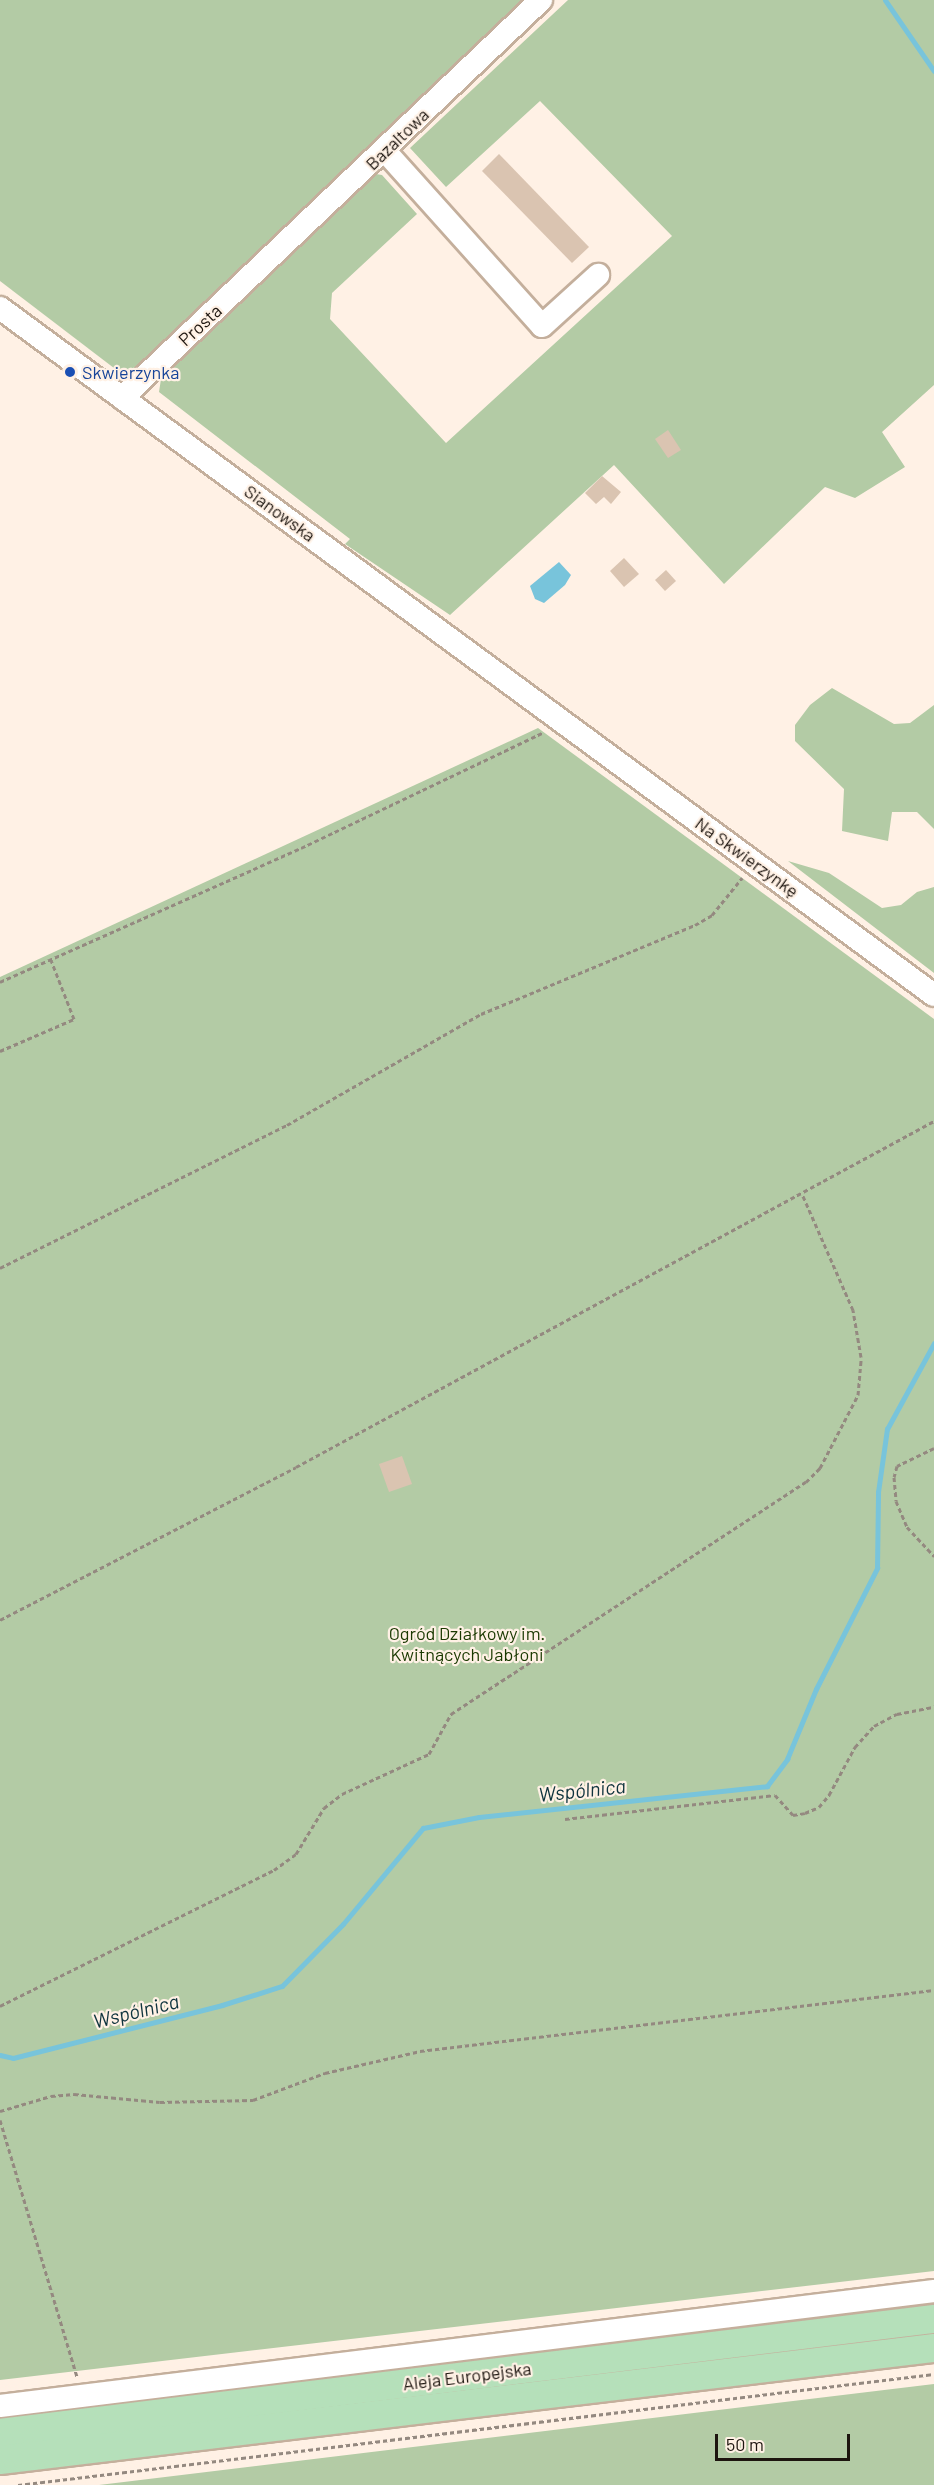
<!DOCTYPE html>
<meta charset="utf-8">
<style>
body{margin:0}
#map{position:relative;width:934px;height:2485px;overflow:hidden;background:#fff1e5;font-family:Barlow,sans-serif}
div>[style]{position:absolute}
.green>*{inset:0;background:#b3cba5}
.water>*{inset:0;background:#78c4db}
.stream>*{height:5px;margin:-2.5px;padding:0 2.5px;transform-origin:2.5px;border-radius:2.5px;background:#78c4db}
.building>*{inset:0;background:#dac4b1}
.path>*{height:3px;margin-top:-1.5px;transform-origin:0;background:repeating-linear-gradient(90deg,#948980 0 4.5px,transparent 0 7.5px)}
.roads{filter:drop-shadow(2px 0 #c4af9c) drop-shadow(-2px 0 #c4af9c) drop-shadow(0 2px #c4af9c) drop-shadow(0 -2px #c4af9c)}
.minor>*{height:22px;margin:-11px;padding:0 11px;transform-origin:11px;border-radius:11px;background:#fff}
.major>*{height:28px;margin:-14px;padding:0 14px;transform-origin:14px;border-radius:14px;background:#b5e0ba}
.dots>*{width:16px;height:16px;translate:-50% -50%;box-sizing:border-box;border:3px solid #fff1e5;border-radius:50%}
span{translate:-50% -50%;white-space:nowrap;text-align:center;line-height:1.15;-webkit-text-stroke:4.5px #fff1e5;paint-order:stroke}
.street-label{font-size:18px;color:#1d150f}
.transit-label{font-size:18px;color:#164399}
.left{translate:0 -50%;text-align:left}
.park-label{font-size:18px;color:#1a3900}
.water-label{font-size:20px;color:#0f343e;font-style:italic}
.scale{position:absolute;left:715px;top:2434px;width:135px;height:27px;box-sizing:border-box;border:3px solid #1d150f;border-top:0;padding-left:8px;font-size:18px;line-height:21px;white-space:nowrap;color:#1d150f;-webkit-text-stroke:4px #fff1e5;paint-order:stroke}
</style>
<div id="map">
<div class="green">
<div style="clip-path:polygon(0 0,523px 0,127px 378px,0 281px)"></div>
<div style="clip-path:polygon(568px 0,934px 0,934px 385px,882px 432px,905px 467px,855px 498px,825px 487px,724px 584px,614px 465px,450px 615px,345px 544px,350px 539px,159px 392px,161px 379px,376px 174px,382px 175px,417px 214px,332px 293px,330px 319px,446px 443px,672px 236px,540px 101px,446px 187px,410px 148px)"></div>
<div style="clip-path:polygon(832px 688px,894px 724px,910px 723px,934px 705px,934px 829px,917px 812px,892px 812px,888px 841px,842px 831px,844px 789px,795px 741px,795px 725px,810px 705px)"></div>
<div style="clip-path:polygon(538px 728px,934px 1019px,934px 2271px,0 2380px,0 977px)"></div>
<div style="clip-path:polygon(788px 861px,829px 873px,882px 908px,901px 905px,917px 892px,934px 887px,934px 973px)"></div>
<div style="clip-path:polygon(934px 2384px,934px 2485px,99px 2485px)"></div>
</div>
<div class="water">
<div style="clip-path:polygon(559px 562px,571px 575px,565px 585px,544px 603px,535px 599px,530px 586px)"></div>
</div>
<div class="stream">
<div style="left:885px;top:0;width:86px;rotate:55.4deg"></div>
<div style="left:0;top:2055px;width:13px;rotate:13deg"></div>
<div style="left:13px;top:2058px;width:216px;rotate:-14.2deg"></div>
<div style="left:222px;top:2005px;width:63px;rotate:-17.6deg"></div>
<div style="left:282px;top:1986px;width:87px;rotate:-45.5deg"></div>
<div style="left:343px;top:1924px;width:125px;rotate:-50.2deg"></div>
<div style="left:423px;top:1828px;width:57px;rotate:-11.1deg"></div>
<div style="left:479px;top:1817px;width:290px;rotate:-6.1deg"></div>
<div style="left:767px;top:1786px;width:34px;rotate:-53deg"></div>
<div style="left:787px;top:1759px;width:76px;rotate:-67.5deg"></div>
<div style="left:816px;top:1689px;width:136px;rotate:-63.2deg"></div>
<div style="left:877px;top:1568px;width:76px;rotate:-89.2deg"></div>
<div style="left:878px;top:1492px;width:64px;rotate:-81.9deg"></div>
<div style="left:887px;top:1429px;width:98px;rotate:-61.3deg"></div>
</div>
<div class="building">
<div style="clip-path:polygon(499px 154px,589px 247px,572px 263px,482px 171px)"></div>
<div style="clip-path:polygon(668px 430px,681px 450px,668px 458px,655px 439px)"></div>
<div style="clip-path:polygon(602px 476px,621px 492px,611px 504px,604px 497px,596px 504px,585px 493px)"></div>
<div style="clip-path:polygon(624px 558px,639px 574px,624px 587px,610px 571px)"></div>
<div style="clip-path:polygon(666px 570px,676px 581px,665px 591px,655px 580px)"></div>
<div style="clip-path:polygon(402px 1456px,412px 1484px,389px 1492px,379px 1464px)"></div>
</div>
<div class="path">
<div style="left:0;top:982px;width:329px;rotate:-24deg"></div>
<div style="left:301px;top:848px;width:269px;rotate:-25.5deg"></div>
<div style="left:0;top:1051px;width:81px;rotate:-23.4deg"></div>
<div style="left:74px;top:1019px;width:63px;rotate:-111.3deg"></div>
<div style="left:0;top:1268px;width:321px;rotate:-26.5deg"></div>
<div style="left:287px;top:1125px;width:224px;rotate:-29.8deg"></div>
<div style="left:481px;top:1014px;width:232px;rotate:-22.6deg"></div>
<div style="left:695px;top:925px;width:20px;rotate:-30deg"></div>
<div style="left:712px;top:915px;width:48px;rotate:-51deg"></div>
<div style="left:934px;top:1448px;width:41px;rotate:154.1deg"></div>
<div style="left:897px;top:1466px;width:11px;rotate:105deg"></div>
<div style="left:894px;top:1477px;width:24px;rotate:85deg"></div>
<div style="left:896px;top:1501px;width:28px;rotate:67deg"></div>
<div style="left:907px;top:1527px;width:40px;rotate:47deg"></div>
<div style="left:0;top:1620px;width:333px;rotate:-27.3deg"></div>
<div style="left:296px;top:1467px;width:726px;rotate:-28.47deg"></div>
<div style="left:565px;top:1819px;width:211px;rotate:-6.5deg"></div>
<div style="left:775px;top:1795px;width:27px;rotate:48deg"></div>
<div style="left:793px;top:1815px;width:12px;rotate:-9deg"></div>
<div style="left:805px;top:1813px;width:15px;rotate:-23deg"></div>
<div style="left:819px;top:1807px;width:16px;rotate:-50deg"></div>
<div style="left:829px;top:1795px;width:55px;rotate:-61.6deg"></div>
<div style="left:855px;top:1747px;width:28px;rotate:-48deg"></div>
<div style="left:874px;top:1726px;width:26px;rotate:-28deg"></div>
<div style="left:897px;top:1714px;width:38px;rotate:-11deg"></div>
<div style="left:0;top:2006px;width:306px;rotate:-26.4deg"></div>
<div style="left:274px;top:1870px;width:27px;rotate:-36deg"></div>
<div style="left:296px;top:1854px;width:54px;rotate:-58.7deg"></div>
<div style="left:324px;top:1808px;width:23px;rotate:-38deg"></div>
<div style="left:342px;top:1794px;width:96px;rotate:-24.7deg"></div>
<div style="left:429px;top:1754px;width:46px;rotate:-61.2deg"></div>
<div style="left:451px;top:1714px;width:424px;rotate:-33.2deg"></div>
<div style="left:806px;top:1482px;width:20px;rotate:-45deg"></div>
<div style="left:820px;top:1468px;width:82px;rotate:-62.5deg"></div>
<div style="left:858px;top:1395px;width:38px;rotate:-85deg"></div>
<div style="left:861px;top:1357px;width:48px;rotate:-99.7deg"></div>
<div style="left:853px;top:1310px;width:127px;rotate:-113.7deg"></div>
<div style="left:0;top:2111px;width:53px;rotate:-16.4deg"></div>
<div style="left:51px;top:2096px;width:23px;rotate:-5deg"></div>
<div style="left:74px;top:2094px;width:86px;rotate:5.3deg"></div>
<div style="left:160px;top:2102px;width:93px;rotate:-1.2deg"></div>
<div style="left:253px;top:2100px;width:77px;rotate:-20.6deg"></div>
<div style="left:325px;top:2073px;width:98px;rotate:-13deg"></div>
<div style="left:420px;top:2051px;width:518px;rotate:-6.77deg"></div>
<div style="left:0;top:2120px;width:268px;rotate:73.3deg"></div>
<div style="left:18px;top:2485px;width:923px;rotate:-6.91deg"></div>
</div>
<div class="roads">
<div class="minor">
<div style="left:385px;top:151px;width:235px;rotate:48.1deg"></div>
<div style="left:542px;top:326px;width:76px;rotate:-42.3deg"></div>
<div style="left:0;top:308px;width:1159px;rotate:36.34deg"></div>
<div style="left:122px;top:398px;width:578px;rotate:-43.53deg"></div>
<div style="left:0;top:2406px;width:941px;rotate:-7.02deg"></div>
</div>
<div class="major">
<div style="left:0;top:2433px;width:941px;rotate:-6.96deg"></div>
<div style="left:0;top:2460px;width:941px;rotate:-6.84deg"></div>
</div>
</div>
<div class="dots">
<div style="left:70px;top:372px;background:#1a4fb4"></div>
</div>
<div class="street-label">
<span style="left:397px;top:139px;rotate:-44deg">Bazaltowa</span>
<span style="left:200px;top:325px;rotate:-43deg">Prosta</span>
<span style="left:280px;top:513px;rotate:36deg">Sianowska</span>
<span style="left:747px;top:857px;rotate:36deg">Na Skwierzynkę</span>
<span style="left:467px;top:2376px;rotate:-7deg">Aleja Europejska</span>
</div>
<div class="transit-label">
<span class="left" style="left:82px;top:372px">Skwierzynka</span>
</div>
<div class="park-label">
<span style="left:467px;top:1644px">Ogród Działkowy im.<br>Kwitnących Jabłoni</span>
</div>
<div class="water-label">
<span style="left:582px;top:1790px;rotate:-6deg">Wspólnica</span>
<span style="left:136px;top:2011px;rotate:-14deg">Wspólnica</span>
</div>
<div class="scale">50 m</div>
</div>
